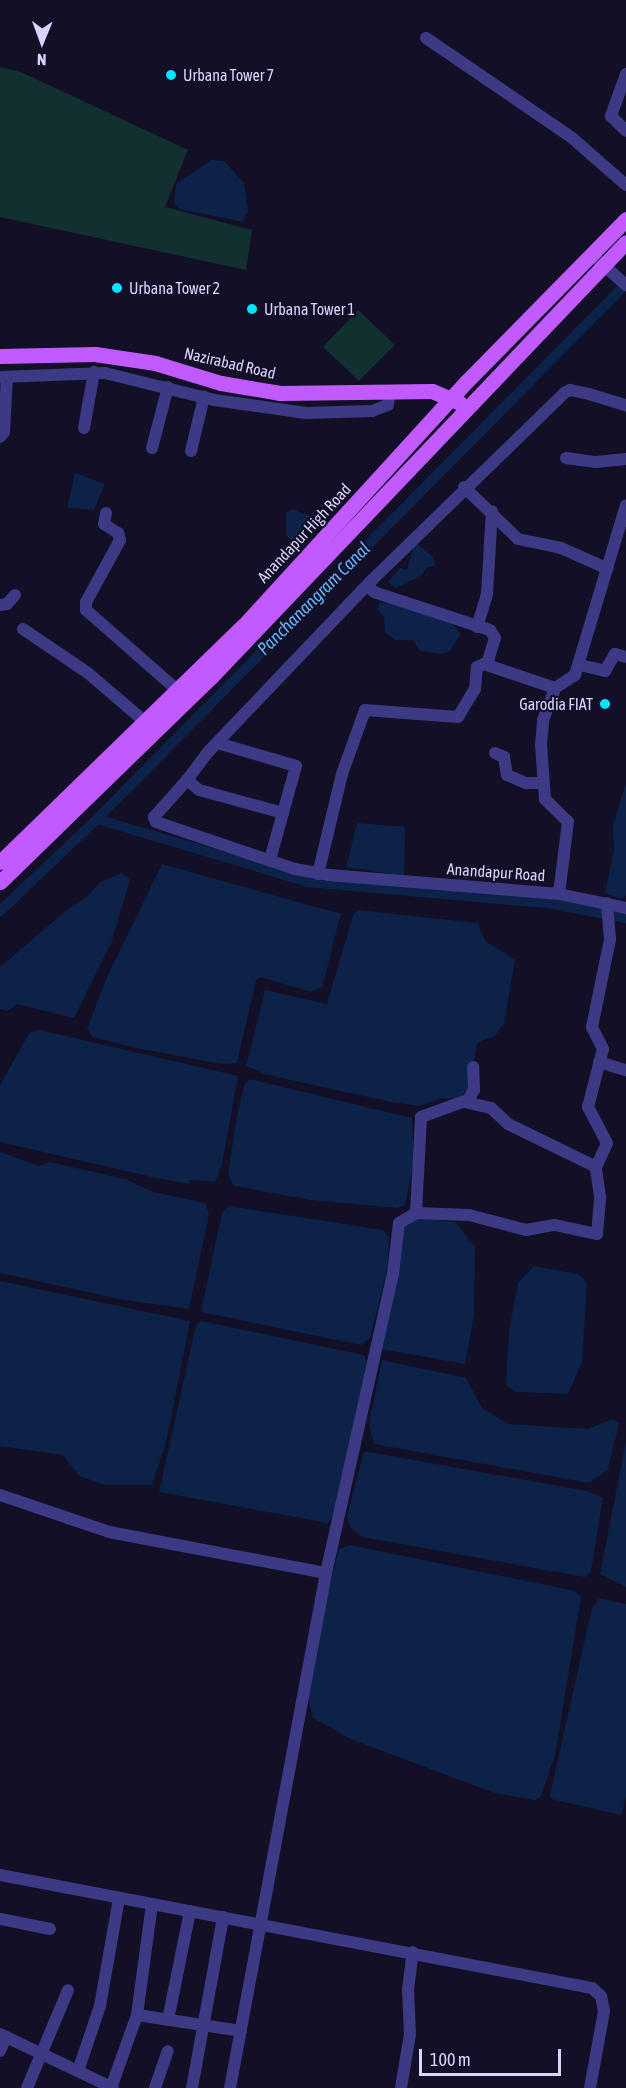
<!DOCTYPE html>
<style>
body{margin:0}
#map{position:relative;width:626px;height:2088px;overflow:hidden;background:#130f26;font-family:"Asap Condensed",sans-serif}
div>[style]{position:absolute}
.green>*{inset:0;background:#12302f}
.water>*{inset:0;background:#0c2248}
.canal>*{height:10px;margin:-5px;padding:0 5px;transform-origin:5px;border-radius:5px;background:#0c2248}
.minor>*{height:12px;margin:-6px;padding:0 6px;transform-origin:6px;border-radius:6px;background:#3d3a85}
.major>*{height:15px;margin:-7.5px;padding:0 7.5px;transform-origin:7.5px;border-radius:7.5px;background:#c25bff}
.dots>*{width:16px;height:16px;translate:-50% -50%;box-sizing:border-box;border:3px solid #130f26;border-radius:50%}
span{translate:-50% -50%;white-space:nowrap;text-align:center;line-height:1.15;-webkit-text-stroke:4.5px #130f26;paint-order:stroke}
.poi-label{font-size:16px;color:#d9d4ff}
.left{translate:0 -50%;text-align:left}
.right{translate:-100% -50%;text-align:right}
.street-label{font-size:16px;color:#d9d4ff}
.water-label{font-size:18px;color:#62b6ff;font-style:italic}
.north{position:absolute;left:12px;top:12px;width:60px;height:60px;-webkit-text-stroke:4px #130f26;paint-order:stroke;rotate:181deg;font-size:16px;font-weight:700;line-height:24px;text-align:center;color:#d9d4ff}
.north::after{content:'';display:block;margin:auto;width:21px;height:27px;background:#d9d4ff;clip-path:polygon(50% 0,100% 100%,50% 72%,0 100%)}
.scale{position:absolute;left:419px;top:2049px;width:142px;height:27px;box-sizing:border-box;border:3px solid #d9d4ff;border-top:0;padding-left:8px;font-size:18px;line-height:21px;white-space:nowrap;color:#d9d4ff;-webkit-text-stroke:4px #130f26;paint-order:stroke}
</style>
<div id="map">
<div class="green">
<div style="clip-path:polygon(0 67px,21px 72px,188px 150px,165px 207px,252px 230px,246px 270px,0 217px)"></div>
<div style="clip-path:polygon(358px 310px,395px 345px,359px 381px,323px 347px)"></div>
</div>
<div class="water">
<div style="clip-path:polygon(211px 160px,224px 161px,244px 183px,248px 211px,243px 222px,180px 209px,174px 203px,176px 184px)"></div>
<div style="clip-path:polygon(75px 473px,105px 484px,94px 510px,67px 508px)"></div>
<div style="clip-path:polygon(293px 509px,313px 517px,306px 534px,298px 534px,295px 544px,286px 535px,286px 512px)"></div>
<div style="clip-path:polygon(415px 542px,433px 557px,435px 566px,427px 567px,421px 576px,395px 588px,388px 582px,400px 568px,407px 570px)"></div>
<div style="clip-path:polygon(388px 602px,450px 621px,461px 634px,449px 652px,442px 654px,420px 651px,413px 640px,395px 640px,385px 632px,384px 617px,378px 609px,379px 603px)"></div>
<div style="clip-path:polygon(626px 783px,626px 895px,622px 899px,605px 893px,614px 850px,613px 825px)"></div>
<div style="clip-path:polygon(357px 823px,405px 827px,404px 876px,346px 867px)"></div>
<div style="clip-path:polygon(162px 864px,341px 914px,322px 987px,311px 992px,260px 977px,256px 980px,237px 1063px,221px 1064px,131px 1047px,93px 1037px,87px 1029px,107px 977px)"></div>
<div style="clip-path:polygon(122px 873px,130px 880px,111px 943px,74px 1018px,17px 1004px,7px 1011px,0 1009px,0 967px,68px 909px,89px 895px,100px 882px)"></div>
<div style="clip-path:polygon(358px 910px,478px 923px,485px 941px,515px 960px,504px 1023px,495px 1036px,477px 1043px,470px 1084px,466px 1093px,456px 1099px,441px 1098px,420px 1106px,391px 1102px,268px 1075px,246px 1066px,265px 990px,327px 1004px,353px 915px)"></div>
<div style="clip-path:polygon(40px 1030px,238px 1076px,222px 1164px,215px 1182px,190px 1180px,189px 1184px,152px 1177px,0 1142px,0 1085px,30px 1032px)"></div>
<div style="clip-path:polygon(250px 1079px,412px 1118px,414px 1162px,405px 1205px,397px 1208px,311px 1200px,234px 1186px,228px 1174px,237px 1115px,245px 1083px)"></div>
<div style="clip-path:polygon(0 1152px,39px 1166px,50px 1162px,125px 1179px,153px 1192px,205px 1203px,209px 1214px,189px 1309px,124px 1300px,0 1273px)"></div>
<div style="clip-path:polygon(228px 1206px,383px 1230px,389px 1238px,388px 1266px,370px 1338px,361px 1345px,201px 1312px,222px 1213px)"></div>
<div style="clip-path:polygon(417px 1218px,455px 1222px,475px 1247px,474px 1315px,465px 1364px,382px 1349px,405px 1227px)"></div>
<div style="clip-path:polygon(534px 1266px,578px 1274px,587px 1282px,582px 1362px,568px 1394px,516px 1392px,506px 1385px,509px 1331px,518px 1283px)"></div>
<div style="clip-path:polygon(0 1281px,190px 1321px,167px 1438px,152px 1485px,105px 1485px,79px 1476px,63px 1455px,0 1446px)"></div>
<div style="clip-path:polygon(201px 1321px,364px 1355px,367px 1361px,335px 1512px,328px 1523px,159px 1492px,196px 1325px)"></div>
<div style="clip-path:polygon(382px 1360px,466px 1378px,482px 1408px,508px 1424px,588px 1429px,612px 1419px,619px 1423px,608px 1470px,589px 1483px,374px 1444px,369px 1423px)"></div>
<div style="clip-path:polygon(626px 1441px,626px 1587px,600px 1574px)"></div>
<div style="clip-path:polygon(364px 1451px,587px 1491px,603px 1498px,591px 1571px,585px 1577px,362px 1537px,350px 1527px,347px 1516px)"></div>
<div style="clip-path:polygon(350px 1545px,575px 1591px,581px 1597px,555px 1756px,540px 1798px,535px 1800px,494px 1793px,351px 1739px,313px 1718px,308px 1698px,328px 1591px,339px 1549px)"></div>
<div style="clip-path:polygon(599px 1598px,626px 1604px,626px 1796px,621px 1815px,551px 1799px,550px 1795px,592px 1608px)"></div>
</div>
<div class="canal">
<div style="left:97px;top:819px;width:220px;rotate:16.6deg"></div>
<div style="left:308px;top:882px;width:246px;rotate:5.1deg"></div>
<div style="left:553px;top:904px;width:74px;rotate:10.9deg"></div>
<div style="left:0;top:911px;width:134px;rotate:-43.5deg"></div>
<div style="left:97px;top:819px;width:752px;rotate:-45.32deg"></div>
</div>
<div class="minor">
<div style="left:426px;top:38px;width:176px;rotate:34.3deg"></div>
<div style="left:571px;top:137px;width:73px;rotate:41.1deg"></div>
<div style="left:626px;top:74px;width:45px;rotate:109.7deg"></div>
<div style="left:611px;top:116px;width:21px;rotate:45deg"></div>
<div style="left:591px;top:254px;width:47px;rotate:41.5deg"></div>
<div style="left:0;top:377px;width:105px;rotate:-2.2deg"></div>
<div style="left:105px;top:373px;width:112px;rotate:13.9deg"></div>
<div style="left:214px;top:400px;width:93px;rotate:8deg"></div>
<div style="left:306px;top:413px;width:66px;rotate:-1.7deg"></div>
<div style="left:372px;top:411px;width:17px;rotate:-21deg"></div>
<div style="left:388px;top:405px;width:14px;rotate:-82deg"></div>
<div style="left:84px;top:428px;width:57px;rotate:-79.9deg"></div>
<div style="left:0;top:437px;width:6px;rotate:-51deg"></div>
<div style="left:4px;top:432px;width:55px;rotate:-86.9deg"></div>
<div style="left:152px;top:448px;width:63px;rotate:-75.3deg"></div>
<div style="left:191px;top:451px;width:56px;rotate:-76.5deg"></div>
<div style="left:566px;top:458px;width:30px;rotate:8deg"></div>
<div style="left:596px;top:462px;width:30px;rotate:-6deg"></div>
<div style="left:464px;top:487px;width:75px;rotate:43.9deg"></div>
<div style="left:518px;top:539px;width:44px;rotate:11.8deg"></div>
<div style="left:561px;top:548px;width:51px;rotate:24.1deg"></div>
<div style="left:106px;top:513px;width:11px;rotate:100deg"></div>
<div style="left:104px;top:524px;width:17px;rotate:33deg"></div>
<div style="left:118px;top:533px;width:7px;rotate:74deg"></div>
<div style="left:120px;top:540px;width:71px;rotate:118.7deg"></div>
<div style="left:86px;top:602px;width:8px;rotate:90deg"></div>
<div style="left:86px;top:610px;width:121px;rotate:41.3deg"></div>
<div style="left:0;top:605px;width:7px;rotate:-8deg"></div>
<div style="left:7px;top:604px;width:12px;rotate:-48deg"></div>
<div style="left:477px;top:627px;width:34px;rotate:-73deg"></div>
<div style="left:487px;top:594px;width:83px;rotate:-86.6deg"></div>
<div style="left:23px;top:629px;width:78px;rotate:34.1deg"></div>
<div style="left:88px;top:673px;width:74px;rotate:40.6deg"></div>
<div style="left:487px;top:664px;width:27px;rotate:-73deg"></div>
<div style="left:495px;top:638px;width:9px;rotate:-122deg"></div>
<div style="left:490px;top:630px;width:122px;rotate:-161.9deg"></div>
<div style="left:374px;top:592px;width:7px;rotate:-135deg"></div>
<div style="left:369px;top:587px;width:6px;rotate:-72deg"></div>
<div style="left:371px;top:581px;width:269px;rotate:-44.2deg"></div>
<div style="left:564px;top:393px;width:7px;rotate:-27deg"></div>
<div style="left:570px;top:390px;width:19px;rotate:12deg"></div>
<div style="left:589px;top:394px;width:39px;rotate:17deg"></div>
<div style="left:580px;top:665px;width:26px;rotate:13deg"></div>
<div style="left:605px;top:671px;width:20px;rotate:-60deg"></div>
<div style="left:615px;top:654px;width:11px;rotate:15deg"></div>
<div style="left:217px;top:743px;width:82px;rotate:16.2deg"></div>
<div style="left:296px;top:766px;width:98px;rotate:105.5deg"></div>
<div style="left:495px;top:753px;width:10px;rotate:24deg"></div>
<div style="left:504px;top:757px;width:18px;rotate:81deg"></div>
<div style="left:507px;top:775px;width:21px;rotate:23deg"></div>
<div style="left:526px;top:783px;width:17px"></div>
<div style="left:187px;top:780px;width:50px;rotate:131.7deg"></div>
<div style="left:154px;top:817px;width:5px;rotate:68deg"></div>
<div style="left:156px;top:822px;width:147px;rotate:18.7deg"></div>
<div style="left:295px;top:869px;width:35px;rotate:10deg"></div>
<div style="left:329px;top:875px;width:231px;rotate:4.7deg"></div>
<div style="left:559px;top:894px;width:73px;rotate:-82.9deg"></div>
<div style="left:568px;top:822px;width:33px;rotate:-135deg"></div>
<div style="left:545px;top:799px;width:54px;rotate:-94.2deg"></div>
<div style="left:541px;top:745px;width:25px;rotate:-85deg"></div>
<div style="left:543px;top:720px;width:34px;rotate:-69deg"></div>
<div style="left:283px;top:813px;width:87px;rotate:-164.7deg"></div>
<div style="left:199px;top:790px;width:16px;rotate:-140deg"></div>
<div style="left:187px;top:780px;width:36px;rotate:-53deg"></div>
<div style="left:209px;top:751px;width:235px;rotate:-46.4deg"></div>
<div style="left:318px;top:874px;width:103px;rotate:-76.5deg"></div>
<div style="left:342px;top:774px;width:68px;rotate:-70.2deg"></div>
<div style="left:365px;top:710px;width:93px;rotate:4.3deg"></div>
<div style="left:458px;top:717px;width:33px;rotate:-59deg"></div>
<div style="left:475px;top:689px;width:22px;rotate:-85deg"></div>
<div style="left:477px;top:667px;width:8px;rotate:-23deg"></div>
<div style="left:484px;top:664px;width:75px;rotate:18.7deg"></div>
<div style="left:555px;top:688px;width:24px;rotate:-33deg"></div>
<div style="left:575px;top:675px;width:177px;rotate:-73.3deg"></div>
<div style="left:559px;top:894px;width:68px;rotate:11.8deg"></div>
<div style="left:599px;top:1062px;width:28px;rotate:17deg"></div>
<div style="left:465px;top:1102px;width:27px;rotate:13deg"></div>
<div style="left:491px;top:1108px;width:23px;rotate:43deg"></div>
<div style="left:508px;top:1124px;width:98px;rotate:26deg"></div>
<div style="left:416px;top:1213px;width:96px;rotate:-87deg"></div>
<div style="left:421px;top:1117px;width:50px;rotate:-19.9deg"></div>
<div style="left:468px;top:1100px;width:12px;rotate:-59deg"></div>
<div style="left:474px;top:1090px;width:23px;rotate:-92deg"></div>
<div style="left:0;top:1495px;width:115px;rotate:18.7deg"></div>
<div style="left:109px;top:1532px;width:221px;rotate:10.7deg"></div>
<div style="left:0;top:1875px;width:603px;rotate:10.81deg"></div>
<div style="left:592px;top:1988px;width:12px;rotate:42deg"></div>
<div style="left:601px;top:1996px;width:15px;rotate:79deg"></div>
<div style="left:604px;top:2011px;width:78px;rotate:100.3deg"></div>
<div style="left:0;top:1919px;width:51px;rotate:11.3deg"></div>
<div style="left:137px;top:2015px;width:105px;rotate:8.7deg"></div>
<div style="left:168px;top:2020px;width:111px;rotate:-78.6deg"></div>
<div style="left:0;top:2034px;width:125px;rotate:25.5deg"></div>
<div style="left:0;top:2051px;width:15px;rotate:-67deg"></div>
<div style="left:78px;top:2071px;width:69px;rotate:-71.3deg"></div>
<div style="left:100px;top:2006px;width:110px;rotate:-80deg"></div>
<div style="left:27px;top:2088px;width:106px;rotate:-67.3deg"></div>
<div style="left:111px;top:2088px;width:77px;rotate:-70.4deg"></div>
<div style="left:137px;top:2015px;width:112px;rotate:-82.3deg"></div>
<div style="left:155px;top:2088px;width:39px;rotate:-71deg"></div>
<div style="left:192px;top:2088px;width:174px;rotate:-79.7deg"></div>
<div style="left:230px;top:2088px;width:524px;rotate:-79.44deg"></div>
<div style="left:326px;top:1573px;width:306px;rotate:-77.4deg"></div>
<div style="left:393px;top:1274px;width:51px;rotate:-83.3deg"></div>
<div style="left:399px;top:1223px;width:20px;rotate:-30deg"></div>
<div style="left:416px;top:1213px;width:53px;rotate:2.2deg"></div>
<div style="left:469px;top:1215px;width:59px;rotate:14.7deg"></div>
<div style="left:526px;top:1230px;width:29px;rotate:-10deg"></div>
<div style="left:555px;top:1225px;width:43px;rotate:12.1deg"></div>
<div style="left:597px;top:1234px;width:37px;rotate:-85deg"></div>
<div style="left:600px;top:1197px;width:30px;rotate:-98deg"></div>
<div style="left:596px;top:1167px;width:26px;rotate:-65deg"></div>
<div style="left:607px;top:1143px;width:41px;rotate:-117.8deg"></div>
<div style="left:588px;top:1107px;width:60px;rotate:-75.5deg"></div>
<div style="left:603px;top:1049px;width:25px;rotate:-117deg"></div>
<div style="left:592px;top:1027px;width:90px;rotate:-78.4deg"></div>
<div style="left:610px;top:939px;width:36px;rotate:-95deg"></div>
<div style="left:401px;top:2088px;width:55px;rotate:-80.5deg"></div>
<div style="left:410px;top:2034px;width:44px;rotate:-92.6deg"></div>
<div style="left:408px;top:1990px;width:38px;rotate:-83deg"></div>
</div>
<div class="major">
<div style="left:0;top:356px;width:95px;rotate:-1.2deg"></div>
<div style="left:95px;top:354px;width:61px;rotate:8.5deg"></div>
<div style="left:155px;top:363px;width:69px;rotate:16.9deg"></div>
<div style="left:221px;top:383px;width:60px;rotate:9.6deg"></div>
<div style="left:280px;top:393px;width:152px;rotate:-0.8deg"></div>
<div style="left:432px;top:391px;width:30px;rotate:23deg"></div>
<div style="left:0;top:862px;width:340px;rotate:-44.2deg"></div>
<div style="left:244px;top:625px;width:331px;rotate:-47.6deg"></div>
<div style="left:467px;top:381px;width:227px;rotate:-45.5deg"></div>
<div style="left:0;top:882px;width:294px;rotate:-44.2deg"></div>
<div style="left:211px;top:677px;width:601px;rotate:-46.35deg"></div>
</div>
<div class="dots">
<div style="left:171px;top:75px;background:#00e5ff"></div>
<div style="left:117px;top:288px;background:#00e5ff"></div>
<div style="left:252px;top:309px;background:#00e5ff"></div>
<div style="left:605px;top:704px;background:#00e5ff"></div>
</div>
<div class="poi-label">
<span class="left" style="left:183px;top:75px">Urbana Tower 7</span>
<span class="left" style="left:129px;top:288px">Urbana Tower 2</span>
<span class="left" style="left:264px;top:309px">Urbana Tower 1</span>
<span class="right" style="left:593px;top:704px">Garodia FIAT</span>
</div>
<div class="street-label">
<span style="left:230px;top:363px;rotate:13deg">Nazirabad Road</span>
<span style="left:304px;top:533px;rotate:-47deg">Anandapur High Road</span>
<span style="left:496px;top:872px;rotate:4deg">Anandapur Road</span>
</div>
<div class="water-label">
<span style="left:314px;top:599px;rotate:-45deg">Panchanangram Canal</span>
</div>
<div class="north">N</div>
<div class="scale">100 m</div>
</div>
